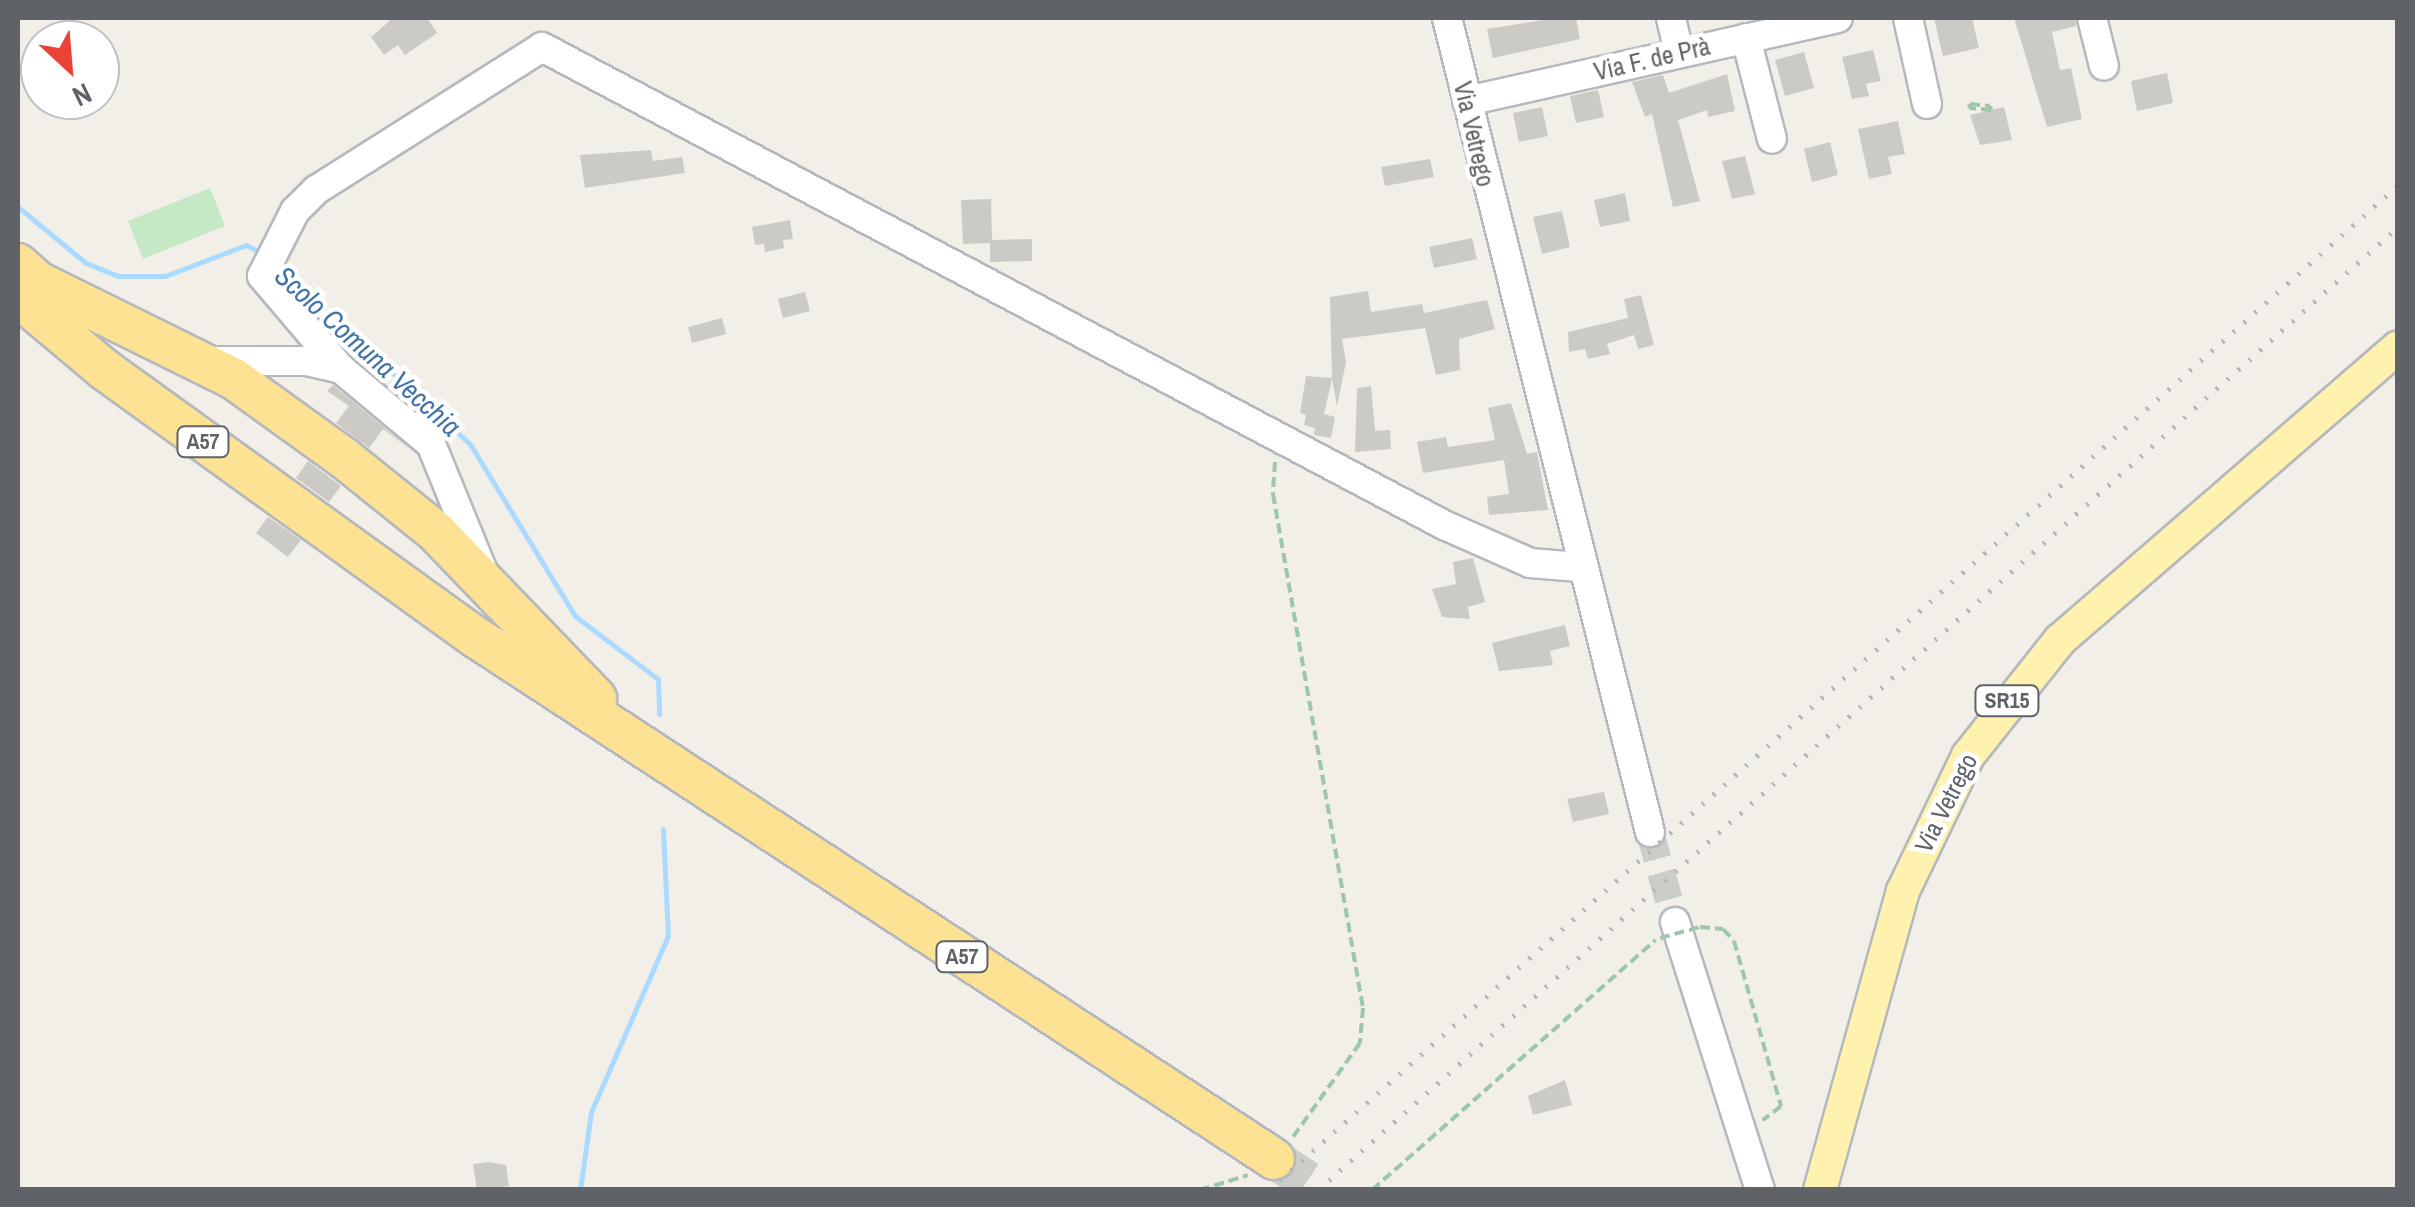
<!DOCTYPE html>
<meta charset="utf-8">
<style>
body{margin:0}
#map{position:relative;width:2415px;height:1207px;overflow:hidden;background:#f1efe8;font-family:"Archivo Narrow",sans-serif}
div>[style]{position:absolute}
.green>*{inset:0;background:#c5e8c5}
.stream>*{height:5px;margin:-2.5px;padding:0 2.5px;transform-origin:2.5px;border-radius:2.5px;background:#aadaff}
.building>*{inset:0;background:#cccac5}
.minor-tunnel>*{height:28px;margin-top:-14px;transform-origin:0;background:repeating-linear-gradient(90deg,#ccccc8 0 28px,transparent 0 42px)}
.highway-tunnel>*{height:40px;margin-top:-20px;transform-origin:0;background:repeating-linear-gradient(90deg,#ccccc8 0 40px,transparent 0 60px)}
.path>*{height:4px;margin-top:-2px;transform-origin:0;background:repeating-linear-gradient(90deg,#9cc7a9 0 10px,transparent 0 15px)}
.roads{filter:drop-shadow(2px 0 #b5b8bc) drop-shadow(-2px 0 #b5b8bc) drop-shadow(0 2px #b5b8bc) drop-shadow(0 -2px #b5b8bc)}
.minor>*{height:28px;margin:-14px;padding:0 14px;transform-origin:14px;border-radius:14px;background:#fff}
.major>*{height:32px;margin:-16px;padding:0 16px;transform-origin:16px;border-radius:16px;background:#fff2af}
.highway>*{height:40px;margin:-20px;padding:0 20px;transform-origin:20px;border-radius:20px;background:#fde293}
.rail>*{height:5px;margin-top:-2.5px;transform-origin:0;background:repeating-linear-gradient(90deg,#b6b7b8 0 2.5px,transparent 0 14.5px)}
.path-bridge>*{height:4px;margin-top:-2px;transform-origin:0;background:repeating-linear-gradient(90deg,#9cc7a9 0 10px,transparent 0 15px)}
span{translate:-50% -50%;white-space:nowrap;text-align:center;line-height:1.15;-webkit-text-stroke:9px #fff;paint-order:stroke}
.shield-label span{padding:2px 8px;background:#fff;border:2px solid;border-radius:8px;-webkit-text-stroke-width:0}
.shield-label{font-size:22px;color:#5f6368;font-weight:700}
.street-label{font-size:25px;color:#5f6368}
.water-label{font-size:28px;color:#4174aa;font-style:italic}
.frame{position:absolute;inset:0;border:20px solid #5f6368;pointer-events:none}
.north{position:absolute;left:20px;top:20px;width:100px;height:100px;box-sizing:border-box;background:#fff;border:2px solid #bfc1c3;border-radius:50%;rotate:154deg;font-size:28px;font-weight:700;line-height:40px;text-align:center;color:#5f6368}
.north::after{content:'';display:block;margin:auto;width:35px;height:45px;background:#ea4335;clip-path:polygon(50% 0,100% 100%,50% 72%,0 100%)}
</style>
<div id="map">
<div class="green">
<div style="clip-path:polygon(210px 188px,225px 226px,143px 259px,128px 221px)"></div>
</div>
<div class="stream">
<div style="left:18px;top:207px;width:88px;rotate:39.5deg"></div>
<div style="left:86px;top:263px;width:35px;rotate:22deg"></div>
<div style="left:118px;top:276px;width:47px"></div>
<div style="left:165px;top:276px;width:87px;rotate:-20.9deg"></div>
<div style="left:246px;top:245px;width:18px;rotate:27deg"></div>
<div style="left:278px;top:267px;width:261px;rotate:42.7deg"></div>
<div style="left:470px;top:444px;width:202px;rotate:58.6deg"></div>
<div style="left:575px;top:616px;width:104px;rotate:37.2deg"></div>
<div style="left:658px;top:679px;width:35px;rotate:88deg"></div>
<div style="left:580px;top:1190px;width:79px;rotate:-82deg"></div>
<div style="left:591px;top:1112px;width:192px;rotate:-66.4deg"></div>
<div style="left:668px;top:936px;width:107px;rotate:-92.7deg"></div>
</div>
<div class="building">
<div style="clip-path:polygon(393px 18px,427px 18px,437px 33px,405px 55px,398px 45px,384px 55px,371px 37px)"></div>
<div style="clip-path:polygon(1555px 18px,1576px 18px,1580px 39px,1493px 58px,1487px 29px)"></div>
<div style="clip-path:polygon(1934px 18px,1972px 18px,1979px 48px,1943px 56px)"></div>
<div style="clip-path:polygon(2014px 18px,2075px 18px,2076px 26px,2052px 32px,2060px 70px,2071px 68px,2082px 119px,2047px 127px)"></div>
<div style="clip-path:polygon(1873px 50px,1881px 81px,1866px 84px,1869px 96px,1852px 99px,1842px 57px)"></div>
<div style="clip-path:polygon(1804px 52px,1814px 88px,1785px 96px,1775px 60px)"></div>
<div style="clip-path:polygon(2167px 73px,2173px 103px,2137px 111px,2131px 81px)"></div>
<div style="clip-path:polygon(1727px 74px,1735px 111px,1708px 117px,1707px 110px,1678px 120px,1700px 201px,1673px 207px,1652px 114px,1645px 117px,1632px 82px,1663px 75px,1669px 93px)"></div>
<div style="clip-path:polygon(1598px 90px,1604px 117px,1576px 123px,1570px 96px)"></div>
<div style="clip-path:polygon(1542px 107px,1548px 136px,1519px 142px,1513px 113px)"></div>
<div style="clip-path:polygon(2004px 107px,2012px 140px,1980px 145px,1970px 115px)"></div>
<div style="clip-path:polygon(1898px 121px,1905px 154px,1888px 157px,1892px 174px,1869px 179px,1858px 129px)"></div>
<div style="clip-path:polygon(1830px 142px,1838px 175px,1812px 182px,1804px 149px)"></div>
<div style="clip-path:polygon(651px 150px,653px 161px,682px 157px,685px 173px,585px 188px,580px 155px)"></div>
<div style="clip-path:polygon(1745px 156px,1755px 194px,1732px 199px,1722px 161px)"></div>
<div style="clip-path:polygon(1430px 159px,1434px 177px,1385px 186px,1381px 167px)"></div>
<div style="clip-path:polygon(1625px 193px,1630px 221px,1600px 227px,1594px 200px)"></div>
<div style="clip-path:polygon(991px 199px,992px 240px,1032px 239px,1032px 261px,990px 262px,990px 243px,963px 244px,961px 200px)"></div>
<div style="clip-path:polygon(1562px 211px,1570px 247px,1542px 254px,1533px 217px)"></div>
<div style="clip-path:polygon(790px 220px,793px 239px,783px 240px,784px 248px,765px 252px,764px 244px,755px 245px,752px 227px)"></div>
<div style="clip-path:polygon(1472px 238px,1477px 259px,1434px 268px,1429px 247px)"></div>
<div style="clip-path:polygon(1368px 291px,1371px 312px,1422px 304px,1424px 313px,1487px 300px,1495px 329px,1459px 339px,1460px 370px,1436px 375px,1425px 328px,1342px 339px,1346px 362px,1337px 406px,1332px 379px,1324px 414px,1335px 417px,1331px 438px,1314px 435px,1315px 428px,1304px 425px,1306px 415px,1300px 413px,1306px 376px,1332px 378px,1330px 297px)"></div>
<div style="clip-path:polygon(805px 292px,810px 311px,783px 318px,778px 299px)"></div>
<div style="clip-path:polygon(1641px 295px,1654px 345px,1638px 349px,1634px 335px,1607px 344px,1610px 354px,1588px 359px,1585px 349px,1569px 352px,1568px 332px,1628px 318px,1624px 299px)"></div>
<div style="clip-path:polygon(722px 318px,726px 334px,692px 343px,688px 327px)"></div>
<div style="clip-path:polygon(333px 385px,410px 449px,383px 429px,369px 448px,336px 423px,349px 406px,327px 391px)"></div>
<div style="clip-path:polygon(1371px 386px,1375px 431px,1390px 430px,1391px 449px,1355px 452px,1357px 388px)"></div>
<div style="clip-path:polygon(1511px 403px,1527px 454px,1537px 452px,1548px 510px,1489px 515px,1487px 497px,1509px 494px,1504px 460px,1423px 473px,1417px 442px,1446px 437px,1448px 447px,1495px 440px,1488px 408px)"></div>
<div style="clip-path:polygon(308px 461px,341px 486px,329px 502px,296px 478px)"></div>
<div style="clip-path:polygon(268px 517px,301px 540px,288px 557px,256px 533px)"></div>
<div style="clip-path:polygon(1473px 558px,1485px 602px,1468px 607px,1470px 619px,1442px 617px,1432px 589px,1456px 584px,1453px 562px)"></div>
<div style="clip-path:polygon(1565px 625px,1570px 646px,1550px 651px,1553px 665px,1499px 671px,1492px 643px)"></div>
<div style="clip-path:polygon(1604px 792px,1609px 814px,1573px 822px,1567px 799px)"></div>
<div style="clip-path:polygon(1565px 1080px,1572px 1105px,1533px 1115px,1528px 1096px)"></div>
<div style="clip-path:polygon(488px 1162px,506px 1165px,509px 1186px,477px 1190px,473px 1164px)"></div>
</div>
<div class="minor-tunnel">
<div style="left:1650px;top:832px;width:93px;rotate:74.5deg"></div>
</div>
<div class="highway-tunnel">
<div style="left:1274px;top:1159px;width:57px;rotate:32.9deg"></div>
</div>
<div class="path">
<div style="left:1970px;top:104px;width:20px;rotate:6deg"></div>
<div style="left:1990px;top:106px;width:4px;rotate:76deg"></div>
<div style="left:1991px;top:110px;width:22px;rotate:-175deg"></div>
<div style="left:1969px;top:108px;width:4px;rotate:-76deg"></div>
<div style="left:1275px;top:462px;width:32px;rotate:94deg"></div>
<div style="left:1273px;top:494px;width:522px;rotate:80.07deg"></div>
<div style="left:1363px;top:1008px;width:35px;rotate:95deg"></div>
<div style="left:1360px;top:1043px;width:115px;rotate:125.5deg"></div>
<div style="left:1700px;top:927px;width:23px;rotate:5deg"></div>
<div style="left:1723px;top:929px;width:16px;rotate:47deg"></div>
<div style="left:1734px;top:941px;width:172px;rotate:74.1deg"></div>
<div style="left:1781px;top:1106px;width:23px;rotate:142deg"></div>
<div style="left:1200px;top:1190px;width:50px;rotate:-17.4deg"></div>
<div style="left:1372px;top:1190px;width:378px;rotate:-41.4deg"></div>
</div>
<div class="roads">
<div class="minor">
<div style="left:1447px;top:18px;width:839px;rotate:76deg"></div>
<div style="left:1671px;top:18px;width:35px;rotate:77deg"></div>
<div style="left:1908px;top:18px;width:88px;rotate:77.5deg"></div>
<div style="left:2092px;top:18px;width:49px;rotate:76deg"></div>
<div style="left:1746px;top:38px;width:104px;rotate:75.6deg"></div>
<div style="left:1467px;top:101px;width:380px;rotate:-12.6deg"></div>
<div style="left:208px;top:361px;width:99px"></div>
<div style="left:307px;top:361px;width:35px;rotate:13deg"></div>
<div style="left:341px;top:369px;width:117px;rotate:39.8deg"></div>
<div style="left:431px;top:444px;width:140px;rotate:67.8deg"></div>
<div style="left:341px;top:369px;width:122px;rotate:-130.3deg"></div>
<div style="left:262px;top:276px;width:73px;rotate:-63.1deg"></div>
<div style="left:295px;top:211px;width:30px;rotate:-45deg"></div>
<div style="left:316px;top:190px;width:267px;rotate:-32.3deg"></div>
<div style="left:542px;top:47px;width:1021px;rotate:27.92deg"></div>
<div style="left:1444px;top:525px;width:94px;rotate:23.8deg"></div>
<div style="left:1530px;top:563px;width:49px;rotate:4.7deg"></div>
<div style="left:1675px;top:922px;width:281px;rotate:72.4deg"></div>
</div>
<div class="major">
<div style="left:1820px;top:1190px;width:310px;rotate:-74.5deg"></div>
<div style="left:1903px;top:891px;width:150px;rotate:-64.3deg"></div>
<div style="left:1968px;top:756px;width:148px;rotate:-51.6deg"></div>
<div style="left:2060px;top:640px;width:447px;rotate:-40.9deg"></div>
</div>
<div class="highway">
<div style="left:18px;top:264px;width:27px;rotate:42deg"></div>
<div style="left:38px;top:282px;width:219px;rotate:26.3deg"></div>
<div style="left:234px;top:379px;width:135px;rotate:35.7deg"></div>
<div style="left:344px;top:458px;width:118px;rotate:38.8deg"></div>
<div style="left:436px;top:532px;width:231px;rotate:46.1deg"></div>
<div style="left:18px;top:297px;width:114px;rotate:40deg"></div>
<div style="left:105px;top:370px;width:458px;rotate:35.8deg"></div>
<div style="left:477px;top:638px;width:952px;rotate:33.17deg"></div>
</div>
</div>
<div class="rail">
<div style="left:1269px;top:1190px;width:1512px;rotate:-41.67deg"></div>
<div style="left:1318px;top:1190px;width:1447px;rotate:-41.72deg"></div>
</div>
<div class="path-bridge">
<div style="left:1660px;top:938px;width:41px;rotate:-15.4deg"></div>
</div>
<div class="shield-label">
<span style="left:203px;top:442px">A57</span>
<span style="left:2007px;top:701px">SR15</span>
<span style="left:962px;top:957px">A57</span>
</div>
<div class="street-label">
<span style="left:1652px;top:59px;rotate:-13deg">Via F. de Prà</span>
<span style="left:1474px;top:134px;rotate:77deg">Via Vetrego</span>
<span style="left:1946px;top:803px;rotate:-63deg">Via Vetrego</span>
</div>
<div class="water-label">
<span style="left:368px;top:351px;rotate:42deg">Scolo Comuna Vecchia</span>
</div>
<div class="frame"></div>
<div class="north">N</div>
</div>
